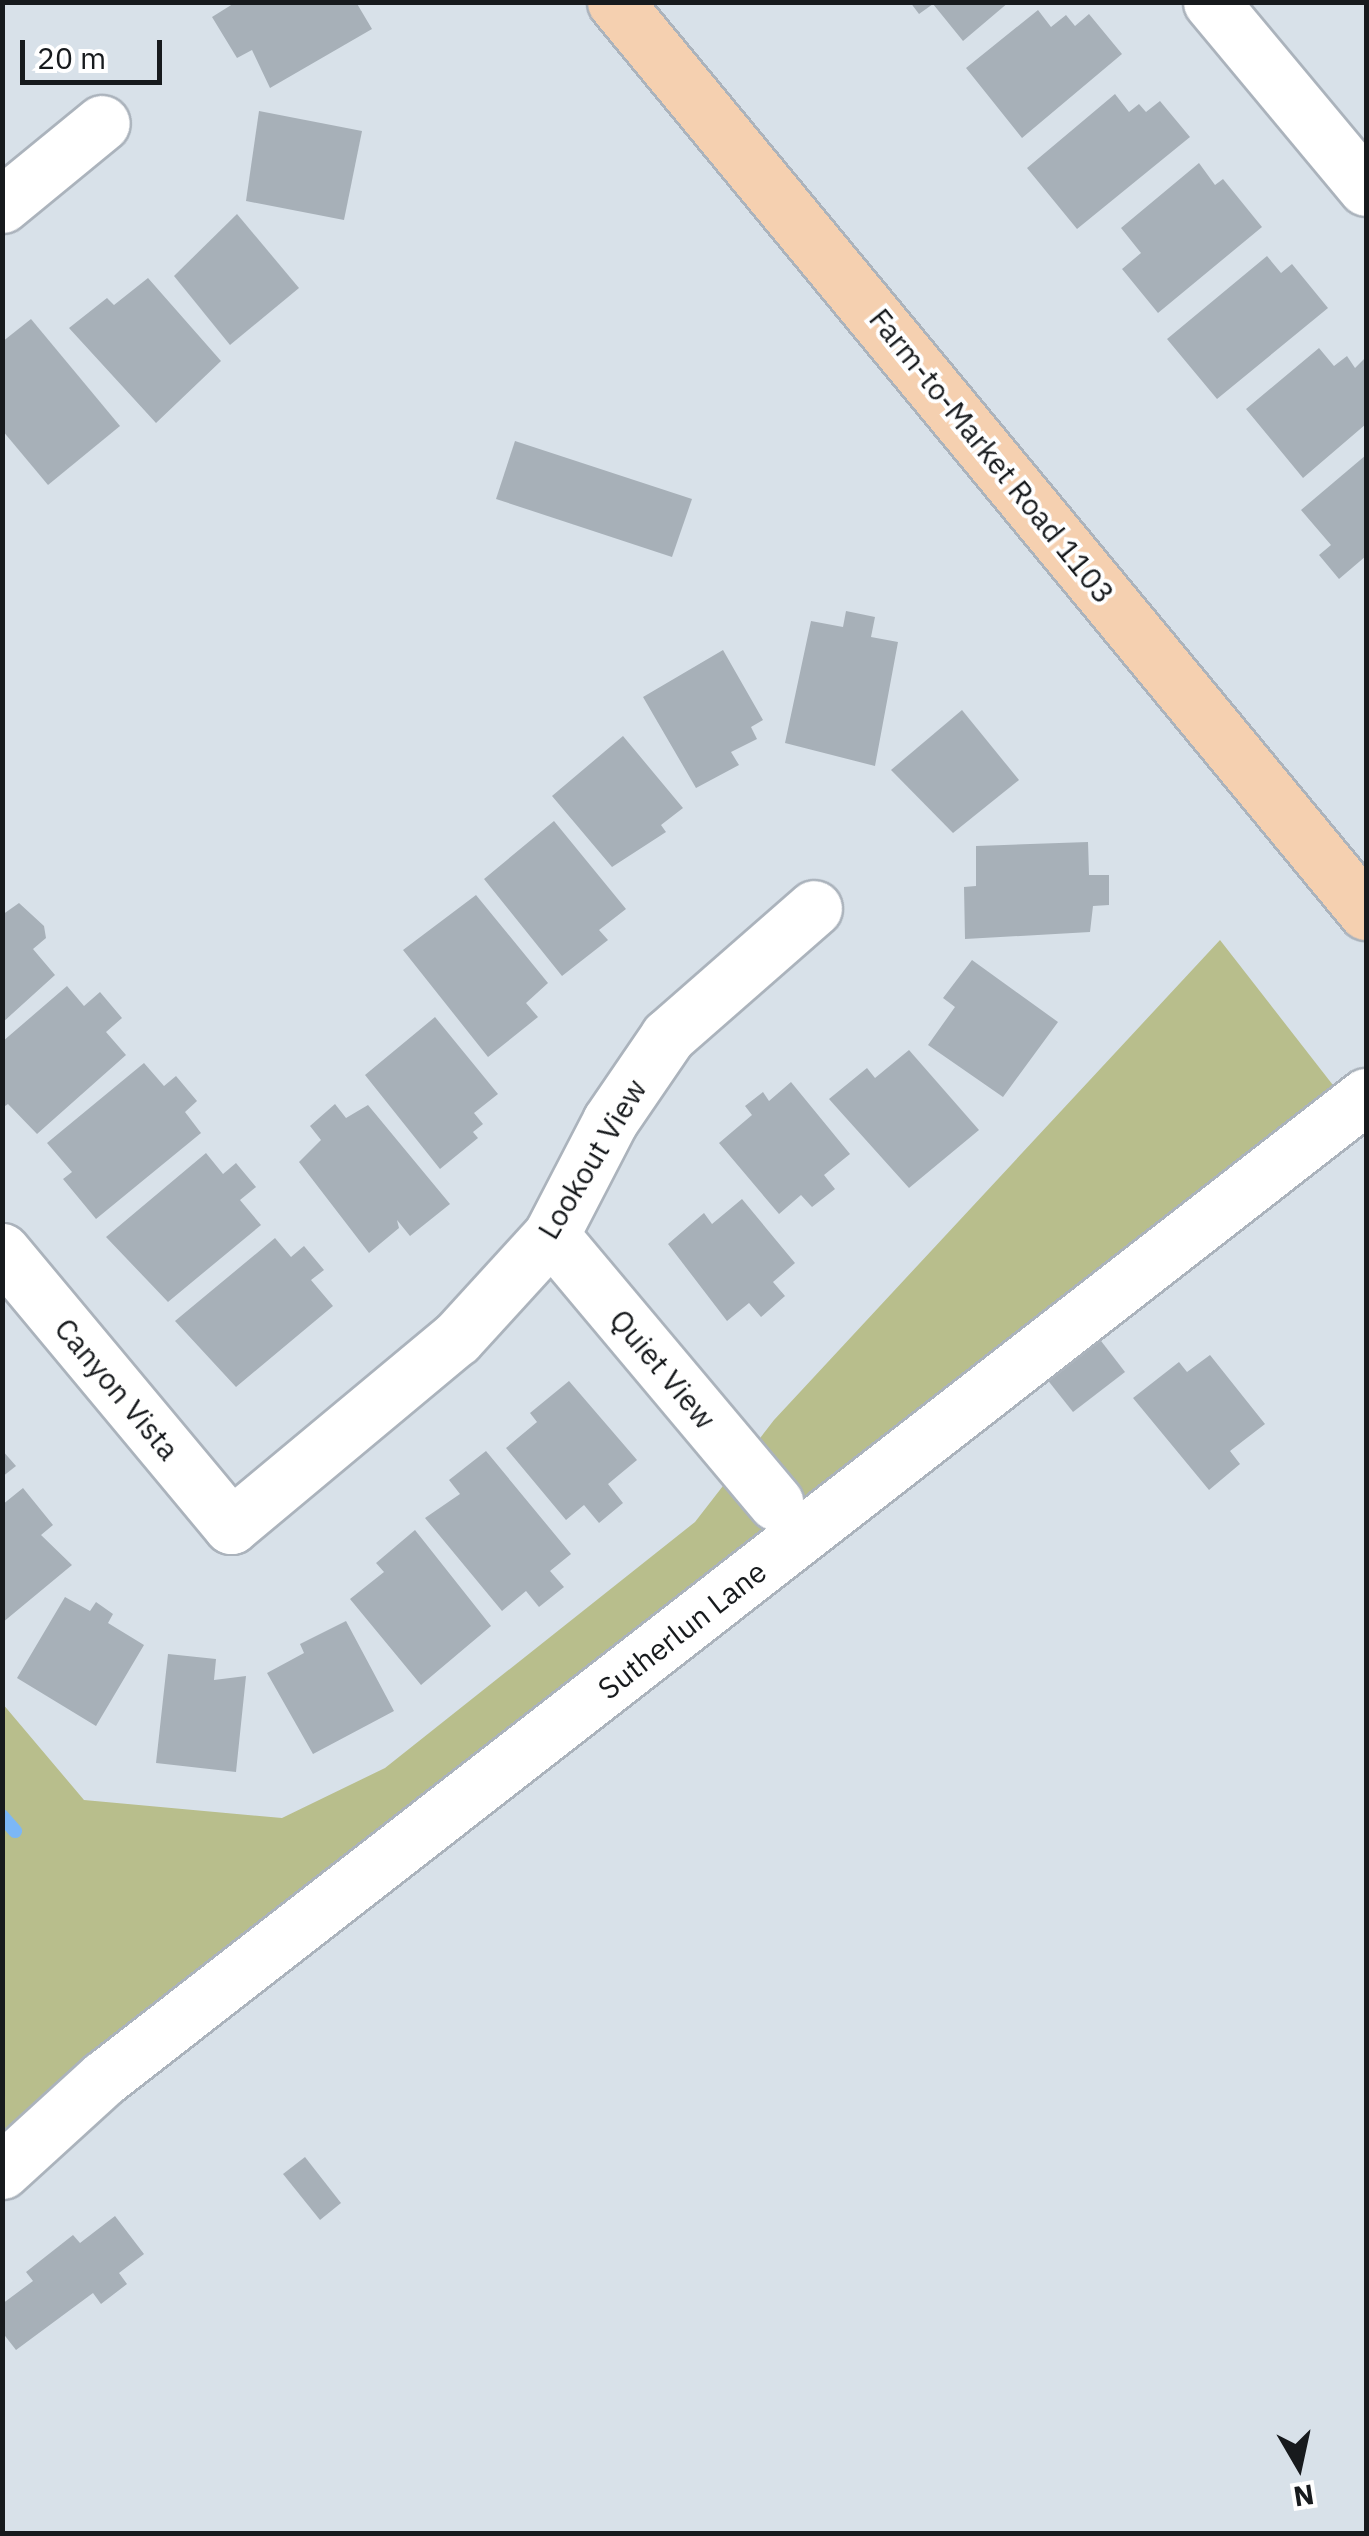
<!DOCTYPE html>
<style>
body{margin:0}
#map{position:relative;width:1369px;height:2536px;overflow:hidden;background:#d8e1e9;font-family:"IBM Plex Sans",sans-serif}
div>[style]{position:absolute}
.green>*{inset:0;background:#b8be8c}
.stream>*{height:14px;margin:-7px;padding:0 7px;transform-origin:7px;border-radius:7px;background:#7cb7f6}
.building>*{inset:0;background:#a7b0b8}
.roads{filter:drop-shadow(2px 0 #abb3bc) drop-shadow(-2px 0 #abb3bc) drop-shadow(0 2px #abb3bc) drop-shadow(0 -2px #abb3bc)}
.minor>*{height:55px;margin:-27.5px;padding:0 27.5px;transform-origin:27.5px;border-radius:27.5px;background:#fff}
.major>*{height:55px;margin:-27.5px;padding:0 27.5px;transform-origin:27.5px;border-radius:27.5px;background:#f5d0b0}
span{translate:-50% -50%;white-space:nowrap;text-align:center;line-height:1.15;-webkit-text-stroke:8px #fff;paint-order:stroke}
.street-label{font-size:30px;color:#171a1d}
.frame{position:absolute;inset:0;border:5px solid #171a1d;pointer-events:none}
.north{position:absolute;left:1249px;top:2416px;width:100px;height:100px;-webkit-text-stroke:8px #fff;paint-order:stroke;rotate:171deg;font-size:28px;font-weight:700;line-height:40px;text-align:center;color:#171a1d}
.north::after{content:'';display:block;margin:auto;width:35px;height:45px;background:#171a1d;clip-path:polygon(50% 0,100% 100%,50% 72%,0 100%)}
.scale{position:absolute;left:20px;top:40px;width:142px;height:45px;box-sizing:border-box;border:5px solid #171a1d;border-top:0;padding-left:12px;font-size:30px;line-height:35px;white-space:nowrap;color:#171a1d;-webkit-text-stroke:8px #fff;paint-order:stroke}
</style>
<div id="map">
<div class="green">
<div style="clip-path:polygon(1220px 940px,1336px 1089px,3px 2135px,2px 1703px,84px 1800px,282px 1818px,385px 1768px,695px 1522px,774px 1420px)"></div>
</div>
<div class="stream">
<div style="left:2px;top:1816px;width:20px;rotate:49deg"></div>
</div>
<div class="building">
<div style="clip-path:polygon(236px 2px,356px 2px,372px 29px,270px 88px,252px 50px,237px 58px,212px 17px)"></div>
<div style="clip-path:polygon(910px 2px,1009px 2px,963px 41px,933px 4px,919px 14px)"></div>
<div style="clip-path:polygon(1038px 10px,1051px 27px,1066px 15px,1075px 26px,1089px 14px,1122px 54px,1022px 138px,966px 68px)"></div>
<div style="clip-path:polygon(1115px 94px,1129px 112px,1139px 104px,1146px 112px,1160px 101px,1190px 137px,1077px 229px,1027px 168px)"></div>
<div style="clip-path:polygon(259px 111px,362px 131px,344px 220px,246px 201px)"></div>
<div style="clip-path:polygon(1199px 163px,1215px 185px,1223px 179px,1262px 227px,1158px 313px,1122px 269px,1141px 253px,1121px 228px)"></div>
<div style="clip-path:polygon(237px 214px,299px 288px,230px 345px,174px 276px)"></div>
<div style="clip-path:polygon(1267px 256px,1281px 273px,1292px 264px,1328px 308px,1217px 399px,1167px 339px)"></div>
<div style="clip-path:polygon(148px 278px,221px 361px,156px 423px,69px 328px,107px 298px,114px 305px)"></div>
<div style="clip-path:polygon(31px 319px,120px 426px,48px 485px,2px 430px,2px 342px)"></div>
<div style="clip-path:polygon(1319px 348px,1334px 366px,1347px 356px,1355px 368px,1366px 357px,1366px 424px,1303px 478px,1246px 409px)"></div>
<div style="clip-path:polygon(515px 441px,692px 499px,672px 557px,496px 499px)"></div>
<div style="clip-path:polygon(1366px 455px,1366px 556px,1339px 579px,1319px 555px,1331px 545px,1301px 510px)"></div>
<div style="clip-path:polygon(846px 611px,875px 617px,871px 637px,898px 642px,875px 766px,785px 743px,811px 621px,843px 627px)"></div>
<div style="clip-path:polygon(723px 650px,763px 720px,751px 727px,757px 739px,731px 752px,739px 765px,696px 788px,643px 697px)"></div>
<div style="clip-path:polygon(962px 710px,1019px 780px,953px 833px,891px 770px)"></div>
<div style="clip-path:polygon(623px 736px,683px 808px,661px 825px,666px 832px,612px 867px,552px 796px)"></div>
<div style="clip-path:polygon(554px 821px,626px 909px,599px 930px,608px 940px,562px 976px,484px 879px)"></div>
<div style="clip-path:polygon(1088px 842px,1089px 875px,1109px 875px,1109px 905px,1093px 906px,1090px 932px,965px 939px,964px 887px,976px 886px,976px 846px)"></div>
<div style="clip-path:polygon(476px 895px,548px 983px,526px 1003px,538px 1017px,488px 1057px,403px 950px)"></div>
<div style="clip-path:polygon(19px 903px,44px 926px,46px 938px,33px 949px,55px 975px,2px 1023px,2px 915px)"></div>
<div style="clip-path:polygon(972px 960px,1058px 1022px,1003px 1097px,928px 1045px,955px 1007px,943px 998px)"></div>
<div style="clip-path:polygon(67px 986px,84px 1006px,100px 992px,122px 1018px,106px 1032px,126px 1055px,37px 1134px,8px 1104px,2px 1108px,2px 1042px)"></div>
<div style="clip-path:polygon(435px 1017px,498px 1094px,474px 1113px,483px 1124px,473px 1132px,478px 1138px,440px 1169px,365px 1075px)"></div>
<div style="clip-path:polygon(909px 1050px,979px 1130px,909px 1188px,829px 1099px,867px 1068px,875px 1078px)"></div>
<div style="clip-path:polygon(144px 1063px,164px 1086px,176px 1076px,197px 1101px,185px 1112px,201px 1133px,96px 1219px,63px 1179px,72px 1172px,47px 1143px)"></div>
<div style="clip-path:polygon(791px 1082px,850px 1154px,824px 1175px,835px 1189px,812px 1207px,801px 1195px,779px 1214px,719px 1143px,752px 1115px,745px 1106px,763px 1092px,769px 1101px)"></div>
<div style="clip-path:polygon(335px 1104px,346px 1118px,368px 1105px,450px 1204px,410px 1236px,397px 1220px,399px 1228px,369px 1253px,299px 1162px,321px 1140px,310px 1126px)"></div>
<div style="clip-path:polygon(206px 1153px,223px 1174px,236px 1163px,256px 1187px,240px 1200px,261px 1225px,168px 1302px,106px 1237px)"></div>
<div style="clip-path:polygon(742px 1199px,795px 1263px,773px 1282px,785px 1296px,761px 1317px,749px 1303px,727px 1321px,668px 1244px,704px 1213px,712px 1224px)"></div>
<div style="clip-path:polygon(275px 1238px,291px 1257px,304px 1246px,324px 1270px,311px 1280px,333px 1306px,236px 1387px,175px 1321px)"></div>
<div style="clip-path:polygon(1098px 1337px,1125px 1372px,1073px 1412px,1046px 1378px)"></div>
<div style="clip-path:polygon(1210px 1355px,1265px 1424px,1230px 1451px,1240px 1464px,1209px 1490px,1133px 1398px,1179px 1362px,1187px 1372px)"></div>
<div style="clip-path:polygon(569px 1381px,637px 1460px,608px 1484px,623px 1503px,599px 1523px,584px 1505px,566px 1520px,506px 1448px,537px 1422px,530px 1413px)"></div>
<div style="clip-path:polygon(2px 1450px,16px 1466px,2px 1477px)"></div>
<div style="clip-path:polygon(486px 1451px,571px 1554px,550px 1571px,564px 1587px,539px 1607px,526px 1591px,502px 1611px,425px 1518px,460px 1494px,449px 1480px)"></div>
<div style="clip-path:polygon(23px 1488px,53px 1525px,41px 1535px,72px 1565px,2px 1623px,2px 1505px)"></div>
<div style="clip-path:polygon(415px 1530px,491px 1626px,421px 1685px,350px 1599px,384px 1572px,376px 1563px)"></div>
<div style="clip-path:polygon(65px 1597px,90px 1611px,96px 1602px,113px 1614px,108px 1623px,144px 1645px,96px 1726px,17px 1678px)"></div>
<div style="clip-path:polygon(346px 1621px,394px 1711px,313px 1754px,267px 1673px,304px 1653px,300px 1644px)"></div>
<div style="clip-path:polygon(168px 1654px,216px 1659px,214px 1680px,246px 1676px,236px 1772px,156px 1763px)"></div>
<div style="clip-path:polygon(305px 2157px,341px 2203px,320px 2220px,283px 2174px)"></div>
<div style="clip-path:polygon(115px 2216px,144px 2254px,119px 2273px,127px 2284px,101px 2304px,93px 2293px,16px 2350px,2px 2332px,2px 2304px,33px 2281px,26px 2272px,73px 2235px,80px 2243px)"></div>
</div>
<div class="roads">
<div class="minor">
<div style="left:1211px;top:2px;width:242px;rotate:50.2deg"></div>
<div style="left:2px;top:205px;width:129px;rotate:-39.4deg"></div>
<div style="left:551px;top:1235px;width:349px;rotate:50deg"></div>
<div style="left:2px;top:1251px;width:358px;rotate:50.2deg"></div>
<div style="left:231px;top:1526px;width:294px;rotate:-39.8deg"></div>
<div style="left:457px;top:1338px;width:139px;rotate:-47.6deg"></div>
<div style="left:551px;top:1235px;width:128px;rotate:-62.6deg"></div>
<div style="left:610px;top:1121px;width:103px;rotate:-55.7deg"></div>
<div style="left:668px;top:1036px;width:194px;rotate:-41.2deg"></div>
<div style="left:2px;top:2171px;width:138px;rotate:-42.4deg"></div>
<div style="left:104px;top:2078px;width:1599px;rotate:-37.89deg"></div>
</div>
<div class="major">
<div style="left:615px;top:2px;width:1180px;rotate:50.47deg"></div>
</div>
</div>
<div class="street-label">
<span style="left:992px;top:456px;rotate:51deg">Farm-to-Market Road 1103</span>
<span style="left:592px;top:1159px;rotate:-59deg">Lookout View</span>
<span style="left:663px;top:1369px;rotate:50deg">Quiet View</span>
<span style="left:117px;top:1389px;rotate:50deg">Canyon Vista</span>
<span style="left:682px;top:1630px;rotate:-38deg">Sutherlun Lane</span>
</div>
<div class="frame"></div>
<div class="north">N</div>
<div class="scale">20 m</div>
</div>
